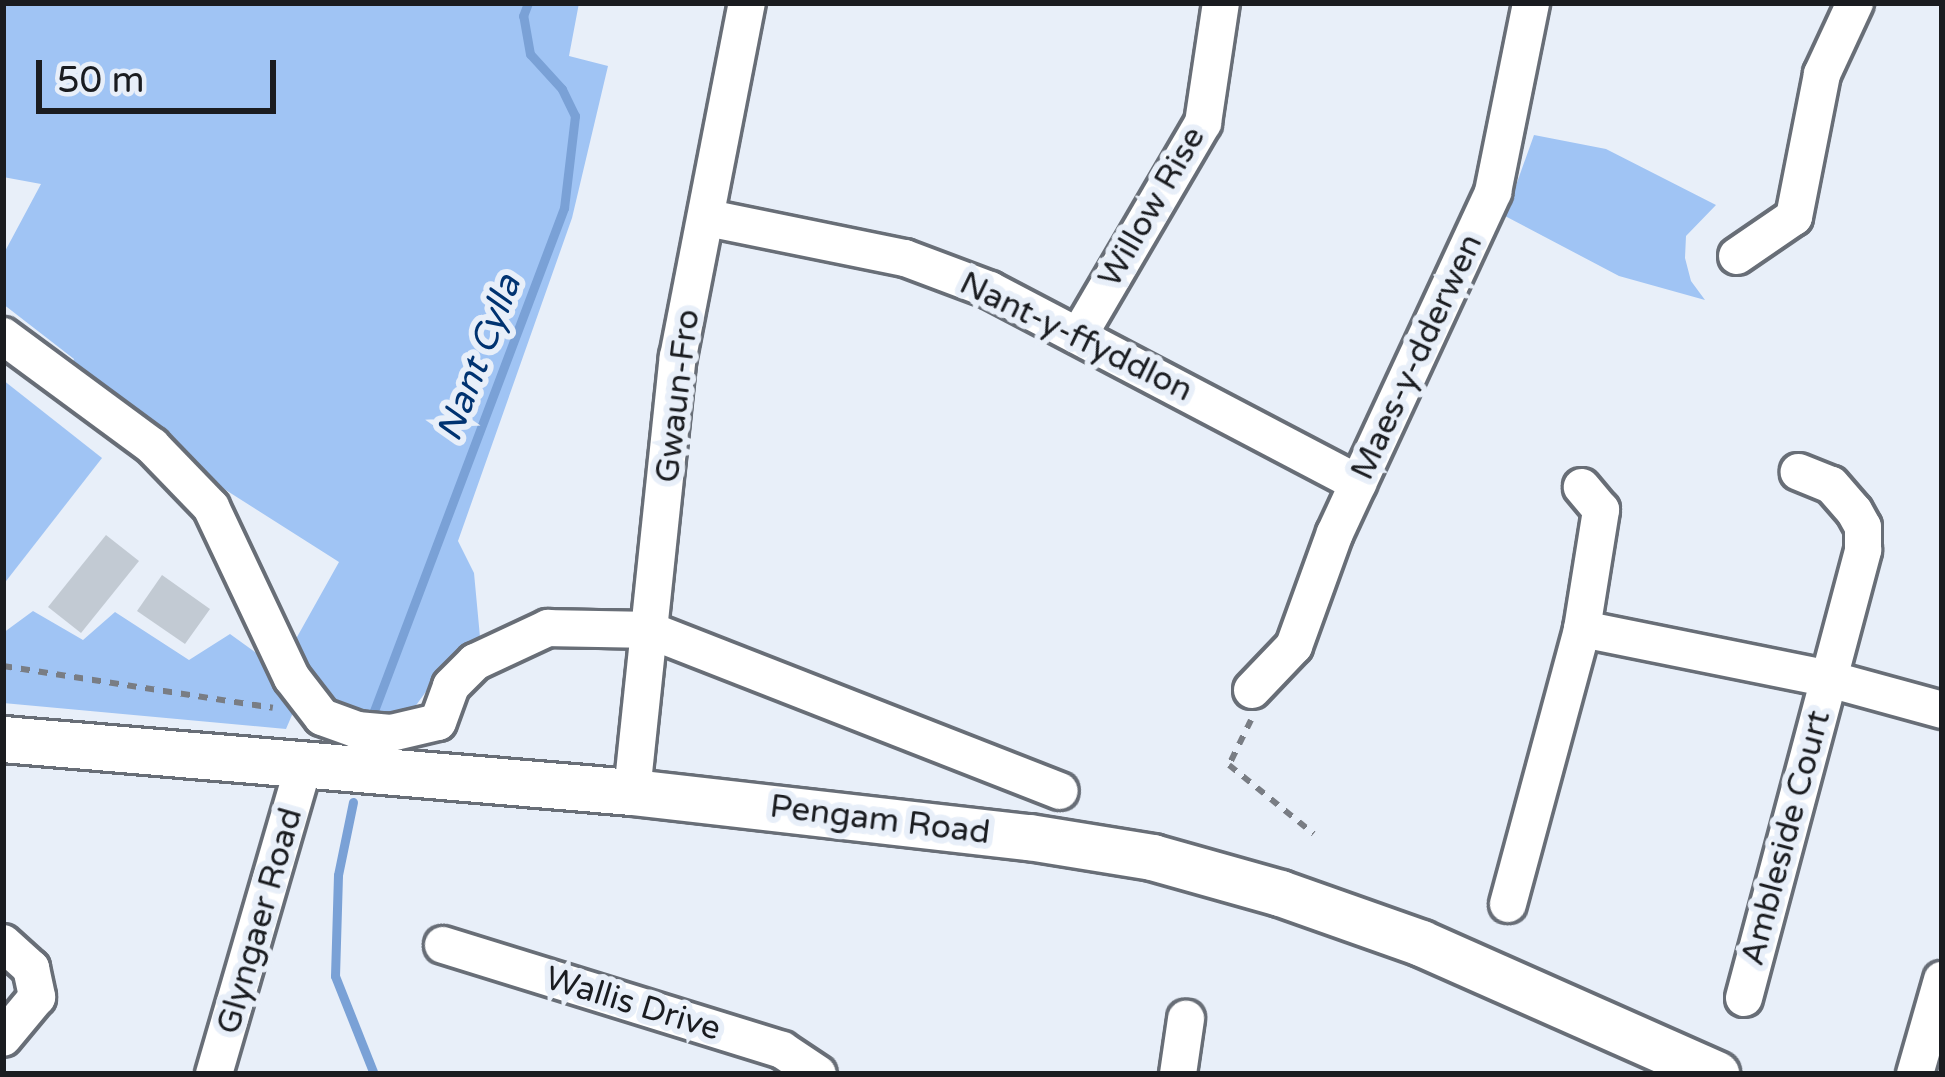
<!DOCTYPE html>
<style>
body{margin:0}
#map{position:relative;width:1945px;height:1077px;overflow:hidden;background:#e8eff9;font-family:"Varela Round",sans-serif}
div>[style]{position:absolute}
.green>*{inset:0;background:#a0c4f4}
.stream>*{height:9px;margin:-4.5px;padding:0 4.5px;transform-origin:4.5px;border-radius:4.5px;background:#7aa1d6}
.building>*{inset:0;background:#c2cad3}
.path>*{height:6px;margin-top:-3px;transform-origin:0;background:repeating-linear-gradient(90deg,#797d84 0 9px,transparent 0 18px)}
.roads{filter:drop-shadow(3px 0 #686e77) drop-shadow(-3px 0 #686e77) drop-shadow(0 3px #686e77) drop-shadow(0 -3px #686e77)}
.minor>*{height:36px;margin:-18px;padding:0 18px;transform-origin:18px;border-radius:18px;background:#fff}
.major>*{height:45px;margin:-22.5px;padding:0 22.5px;transform-origin:22.5px;border-radius:22.5px;background:#fff}
span{translate:-50% -50%;white-space:nowrap;text-align:center;line-height:1.15;-webkit-text-stroke:12px #e8eff9;paint-order:stroke}
.street-label{font-size:33px;color:#1a1c20}
.water-label{font-size:36px;color:#003371;font-style:italic}
.frame{position:absolute;inset:0;border:6px solid #1a1c20;pointer-events:none}
.scale{position:absolute;left:36px;top:60px;width:240px;height:54px;box-sizing:border-box;border:6px solid #1a1c20;border-top:0;padding-left:15px;font-size:36px;line-height:42px;white-space:nowrap;color:#1a1c20;-webkit-text-stroke:9px #e8eff9;paint-order:stroke}
</style>
<div id="map">
<div class="green">
<div style="clip-path:polygon(3px 3px,579px 3px,569px 56px,608px 66px,572px 218px,458px 541px,474px 573px,480px 637px,444px 667px,414px 708px,380px 719px,334px 707px,301px 671px,292px 646px,339px 562px,191px 468px,67px 376px,74px 359px,3px 304px,3px 255px,41px 184px,3px 177px)"></div>
<div style="clip-path:polygon(1534px 135px,1606px 149px,1716px 205px,1686px 236px,1685px 258px,1691px 281px,1705px 300px,1619px 276px,1505px 216px)"></div>
<div style="clip-path:polygon(3px 380px,102px 458px,3px 585px)"></div>
<div style="clip-path:polygon(33px 611px,83px 640px,115px 612px,189px 660px,230px 634px,273px 665px,295px 708px,286px 729px,3px 703px,3px 633px)"></div>
</div>
<div class="stream">
<div style="left:369px;top:724px;width:552px;rotate:-69.3deg"></div>
<div style="left:564px;top:208px;width:93px;rotate:-83.2deg"></div>
<div style="left:575px;top:116px;width:30px;rotate:-116deg"></div>
<div style="left:562px;top:89px;width:47px;rotate:-132.4deg"></div>
<div style="left:530px;top:54px;width:39px;rotate:-100deg"></div>
<div style="left:523px;top:16px;width:14px;rotate:-69deg"></div>
<div style="left:353px;top:802px;width:75px;rotate:101.6deg"></div>
<div style="left:338px;top:875px;width:101px;rotate:91.7deg"></div>
<div style="left:335px;top:976px;width:105px;rotate:68.3deg"></div>
</div>
<div class="building">
<div style="clip-path:polygon(106px 535px,139px 561px,81px 633px,48px 607px)"></div>
<div style="clip-path:polygon(162px 575px,210px 609px,185px 644px,137px 611px)"></div>
</div>
<div class="path">
<div style="left:3px;top:666px;width:273px;rotate:8.8deg"></div>
<div style="left:1251px;top:720px;width:50px;rotate:116.1deg"></div>
<div style="left:1229px;top:765px;width:109px;rotate:39.1deg"></div>
</div>
<div class="roads">
<div class="minor">
<div style="left:708px;top:218px;width:201px;rotate:11.5deg"></div>
<div style="left:905px;top:258px;width:91px;rotate:20.6deg"></div>
<div style="left:990px;top:290px;width:416px;rotate:27.7deg"></div>
<div style="left:1737px;top:256px;width:69px;rotate:-34.4deg"></div>
<div style="left:1794px;top:217px;width:146px;rotate:-78.9deg"></div>
<div style="left:1822px;top:74px;width:78px;rotate:-65.1deg"></div>
<div style="left:1079px;top:335px;width:246px;rotate:-59.7deg"></div>
<div style="left:1203px;top:123px;width:121px;rotate:-81.5deg"></div>
<div style="left:3px;top:336px;width:185px;rotate:36.4deg"></div>
<div style="left:152px;top:446px;width:85px;rotate:46deg"></div>
<div style="left:211px;top:507px;width:189px;rotate:64.7deg"></div>
<div style="left:292px;top:678px;width:49px;rotate:52.4deg"></div>
<div style="left:322px;top:717px;width:37px;rotate:20deg"></div>
<div style="left:357px;top:730px;width:34px;rotate:5deg"></div>
<div style="left:391px;top:733px;width:48px;rotate:-13.2deg"></div>
<div style="left:438px;top:722px;width:38px;rotate:-70deg"></div>
<div style="left:451px;top:686px;width:34px;rotate:-45deg"></div>
<div style="left:475px;top:662px;width:81px;rotate:-25deg"></div>
<div style="left:548px;top:628px;width:101px;rotate:1.1deg"></div>
<div style="left:649px;top:630px;width:441px;rotate:21.4deg"></div>
<div style="left:1582px;top:629px;width:252px;rotate:11.4deg"></div>
<div style="left:1829px;top:679px;width:117px;rotate:15.3deg"></div>
<div style="left:1252px;top:690px;width:61px;rotate:-46.3deg"></div>
<div style="left:1294px;top:646px;width:120px;rotate:-70.1deg"></div>
<div style="left:1335px;top:533px;width:376px;rotate:-65.1deg"></div>
<div style="left:1493px;top:192px;width:193px;rotate:-78.6deg"></div>
<div style="left:632px;top:792px;width:437px;rotate:-84deg"></div>
<div style="left:678px;top:357px;width:361px;rotate:-79deg"></div>
<div style="left:1508px;top:904px;width:285px;rotate:-74.9deg"></div>
<div style="left:1582px;top:629px;width:121px;rotate:-80.9deg"></div>
<div style="left:1601px;top:510px;width:30px;rotate:-130deg"></div>
<div style="left:3px;top:943px;width:38px;rotate:42deg"></div>
<div style="left:31px;top:968px;width:30px;rotate:78deg"></div>
<div style="left:37px;top:997px;width:53px;rotate:129.7deg"></div>
<div style="left:443px;top:945px;width:355px;rotate:17.2deg"></div>
<div style="left:782px;top:1050px;width:43px;rotate:33.7deg"></div>
<div style="left:1744px;top:998px;width:464px;rotate:-75.1deg"></div>
<div style="left:1863px;top:550px;width:23px;rotate:-90deg"></div>
<div style="left:1863px;top:527px;width:18px;rotate:-119deg"></div>
<div style="left:1854px;top:511px;width:35px;rotate:-131deg"></div>
<div style="left:1831px;top:485px;width:35px;rotate:-158deg"></div>
<div style="left:214px;top:1074px;width:320px;rotate:-73.8deg"></div>
<div style="left:1178px;top:1074px;width:56px;rotate:-81.7deg"></div>
<div style="left:1915px;top:1074px;width:98px;rotate:-74deg"></div>
</div>
<div class="major">
<div style="left:3px;top:739px;width:631px;rotate:4.82deg"></div>
<div style="left:632px;top:792px;width:400px;rotate:6.5deg"></div>
<div style="left:1029px;top:837px;width:125px;rotate:9.2deg"></div>
<div style="left:1152px;top:857px;width:133px;rotate:15.7deg"></div>
<div style="left:1280px;top:893px;width:150px;rotate:19.5deg"></div>
<div style="left:1421px;top:943px;width:323px;rotate:23.9deg"></div>
</div>
</div>
<div class="street-label">
<span style="left:1152px;top:207px;rotate:-60deg">Willow Rise</span>
<span style="left:1076px;top:337px;rotate:26deg">Nant-y-ffyddlon</span>
<span style="left:1417px;top:357px;rotate:-65deg">Maes-y-dderwen</span>
<span style="left:678px;top:396px;rotate:-83deg">Gwaun-Fro</span>
<span style="left:880px;top:820px;rotate:7deg">Pengam Road</span>
<span style="left:1786px;top:838px;rotate:-75deg">Ambleside Court</span>
<span style="left:260px;top:921px;rotate:-74deg">Glyngaer Road</span>
<span style="left:633px;top:1004px;rotate:17deg">Wallis Drive</span>
</div>
<div class="water-label">
<span style="left:479px;top:358px;rotate:-69deg">Nant Cylla</span>
</div>
<div class="frame"></div>
<div class="scale">50 m</div>
</div>
